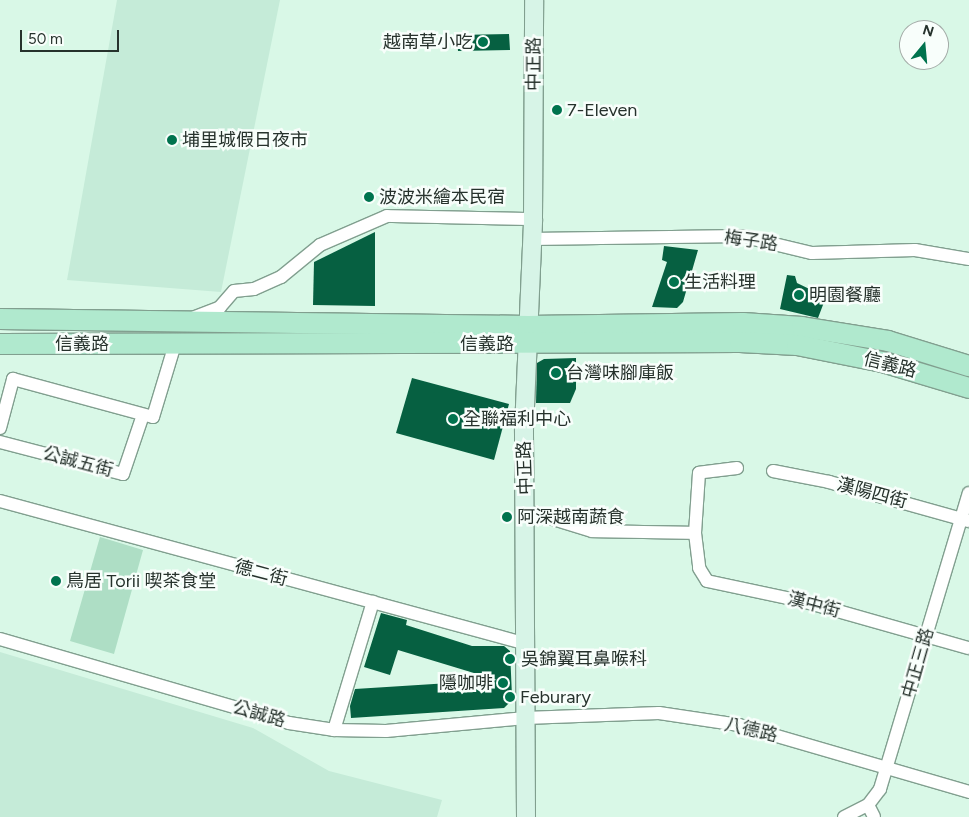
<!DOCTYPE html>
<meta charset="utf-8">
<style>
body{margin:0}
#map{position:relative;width:969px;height:817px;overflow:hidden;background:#d9f8e7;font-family:Figtree,"Noto Sans TC",sans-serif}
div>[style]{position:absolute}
.built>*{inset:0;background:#c5ebd8}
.green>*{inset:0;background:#aedec5}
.building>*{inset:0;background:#066041}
.roads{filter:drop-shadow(1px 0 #819f8f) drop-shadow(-1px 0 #819f8f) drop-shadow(0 1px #819f8f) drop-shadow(0 -1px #819f8f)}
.street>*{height:12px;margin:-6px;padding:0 6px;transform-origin:6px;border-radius:6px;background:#fff}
.secondary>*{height:18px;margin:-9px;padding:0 9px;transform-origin:9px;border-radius:9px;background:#d7f4e7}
.primary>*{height:20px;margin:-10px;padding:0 10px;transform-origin:10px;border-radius:10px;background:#b0e9ce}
.dots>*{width:14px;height:14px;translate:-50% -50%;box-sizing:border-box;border:2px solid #f8fefb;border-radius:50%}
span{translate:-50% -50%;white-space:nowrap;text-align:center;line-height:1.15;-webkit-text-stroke:5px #f8fefb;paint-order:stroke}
.poi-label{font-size:18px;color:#26322c}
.right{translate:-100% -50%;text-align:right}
.left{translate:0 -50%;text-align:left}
.street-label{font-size:18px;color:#26322c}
.north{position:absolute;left:899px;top:20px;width:50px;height:50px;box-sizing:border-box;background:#f8fefb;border:1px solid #a4aca8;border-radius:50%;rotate:17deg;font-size:14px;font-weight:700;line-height:20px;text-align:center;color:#26322c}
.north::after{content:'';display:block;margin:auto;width:18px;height:22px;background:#00734e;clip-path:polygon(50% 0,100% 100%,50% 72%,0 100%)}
.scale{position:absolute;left:20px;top:30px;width:99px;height:22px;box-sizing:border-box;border:2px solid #26322c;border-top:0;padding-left:6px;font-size:15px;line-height:18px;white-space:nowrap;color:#26322c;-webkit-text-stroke:4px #f8fefb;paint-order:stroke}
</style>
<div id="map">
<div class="built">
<div style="clip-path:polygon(117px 0,280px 0,221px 292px,67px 280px)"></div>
<div style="clip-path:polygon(0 652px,253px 728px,329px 771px,442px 800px,437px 817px,0 817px)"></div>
</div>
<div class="green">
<div style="clip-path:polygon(100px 537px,143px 550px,114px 654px,70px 641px)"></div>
</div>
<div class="building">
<div style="clip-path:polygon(509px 34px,510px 50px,458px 51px,457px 35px)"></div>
<div style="clip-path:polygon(375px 232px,375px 306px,313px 305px,314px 262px)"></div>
<div style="clip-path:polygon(664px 246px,698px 250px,683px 302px,677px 308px,652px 307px,667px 262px,662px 260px)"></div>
<div style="clip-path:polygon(787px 275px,795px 276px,797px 283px,826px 297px,818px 318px,780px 309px)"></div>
<div style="clip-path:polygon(576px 358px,576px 389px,570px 403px,536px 403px,537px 363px,544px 359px)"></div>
<div style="clip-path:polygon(412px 378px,509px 404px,494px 460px,396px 433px)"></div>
<div style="clip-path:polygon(381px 613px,407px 620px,406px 625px,472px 646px,504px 646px,510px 651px,512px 696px,509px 703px,504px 708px,351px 718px,350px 706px,355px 689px,497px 680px,398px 650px,390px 675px,364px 667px)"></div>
</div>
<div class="roads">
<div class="street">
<div style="left:531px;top:239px;width:210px;rotate:-0.8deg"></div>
<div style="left:741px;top:236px;width:73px;rotate:13.5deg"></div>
<div style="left:812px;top:253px;width:103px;rotate:-1.7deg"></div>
<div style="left:915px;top:250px;width:55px;rotate:9.5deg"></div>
<div style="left:192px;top:318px;width:30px;rotate:-21deg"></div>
<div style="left:220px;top:307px;width:21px;rotate:-49deg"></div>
<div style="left:234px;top:291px;width:20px;rotate:-6deg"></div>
<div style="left:254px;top:289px;width:30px;rotate:-24deg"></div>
<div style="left:281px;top:277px;width:50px;rotate:-39.4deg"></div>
<div style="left:320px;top:245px;width:73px;rotate:-23.4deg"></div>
<div style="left:387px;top:216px;width:146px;rotate:1.2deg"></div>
<div style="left:0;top:428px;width:51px;rotate:-75.1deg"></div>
<div style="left:13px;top:379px;width:145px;rotate:15.2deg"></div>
<div style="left:153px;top:417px;width:76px;rotate:-73.2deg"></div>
<div style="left:0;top:442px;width:127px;rotate:14.6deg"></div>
<div style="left:123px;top:474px;width:62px;rotate:-71.3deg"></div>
<div style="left:737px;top:468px;width:38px;rotate:173deg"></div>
<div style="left:699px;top:473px;width:60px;rotate:93.8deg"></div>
<div style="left:695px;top:533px;width:35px;rotate:83deg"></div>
<div style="left:699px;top:568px;width:15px;rotate:58deg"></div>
<div style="left:707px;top:581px;width:101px;rotate:12deg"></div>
<div style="left:806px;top:602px;width:169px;rotate:15.8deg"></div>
<div style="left:773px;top:471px;width:57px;rotate:11.1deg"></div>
<div style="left:829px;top:482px;width:145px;rotate:15.6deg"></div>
<div style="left:0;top:501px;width:542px;rotate:15.19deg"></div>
<div style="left:527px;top:511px;width:68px;rotate:17.1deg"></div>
<div style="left:592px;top:531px;width:103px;rotate:1.1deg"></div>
<div style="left:0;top:639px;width:301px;rotate:16.2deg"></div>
<div style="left:289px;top:723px;width:46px;rotate:8.8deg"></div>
<div style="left:334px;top:730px;width:52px;rotate:1.1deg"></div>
<div style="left:386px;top:731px;width:140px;rotate:-5.3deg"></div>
<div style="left:525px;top:718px;width:134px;rotate:-2.1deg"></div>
<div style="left:659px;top:713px;width:81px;rotate:8.5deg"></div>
<div style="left:739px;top:725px;width:240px;rotate:16.2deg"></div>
<div style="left:334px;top:730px;width:134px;rotate:-73.1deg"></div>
<div style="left:868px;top:805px;width:13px;rotate:63deg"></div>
<div style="left:844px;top:817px;width:27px;rotate:-27deg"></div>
<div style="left:868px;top:805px;width:20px;rotate:-53deg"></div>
<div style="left:880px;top:789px;width:309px;rotate:-73.3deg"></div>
</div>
<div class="secondary">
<div style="left:526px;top:817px;width:388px;rotate:-90.3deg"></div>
<div style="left:524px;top:429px;width:210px;rotate:-87.5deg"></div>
<div style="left:533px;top:219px;width:219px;rotate:-89.7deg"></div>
</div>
<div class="primary">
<div style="left:0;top:319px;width:528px;rotate:0.76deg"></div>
<div style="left:528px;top:326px;width:215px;rotate:-0.8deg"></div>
<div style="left:743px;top:323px;width:59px;rotate:3.9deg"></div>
<div style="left:802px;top:327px;width:87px;rotate:9.2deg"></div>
<div style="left:888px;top:341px;width:85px;rotate:17.2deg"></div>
<div style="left:0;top:344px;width:740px;rotate:-0.15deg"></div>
<div style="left:740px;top:342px;width:57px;rotate:3deg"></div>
<div style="left:797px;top:345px;width:87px;rotate:11.3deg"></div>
<div style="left:882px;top:362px;width:91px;rotate:16.6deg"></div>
</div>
</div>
<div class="dots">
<div style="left:483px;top:42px;background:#00734e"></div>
<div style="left:557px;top:110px;background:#00734e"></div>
<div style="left:172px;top:140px;background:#00734e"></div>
<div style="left:369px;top:197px;background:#00734e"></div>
<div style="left:674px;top:282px;background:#00734e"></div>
<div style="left:799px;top:295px;background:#00734e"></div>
<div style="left:556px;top:373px;background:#00734e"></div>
<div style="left:453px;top:419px;background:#00734e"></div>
<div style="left:507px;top:517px;background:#00734e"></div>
<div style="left:56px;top:581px;background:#00734e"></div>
<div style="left:510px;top:659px;background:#00734e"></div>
<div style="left:503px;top:683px;background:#00734e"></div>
<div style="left:510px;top:697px;background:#00734e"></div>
</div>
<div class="poi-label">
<span class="right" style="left:473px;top:42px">越南草小吃</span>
<span class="left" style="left:567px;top:110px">7-Eleven</span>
<span class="left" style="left:182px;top:140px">埔里城假日夜市</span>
<span class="left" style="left:379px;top:197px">波波米繪本民宿</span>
<span class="left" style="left:684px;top:282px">生活料理</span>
<span class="left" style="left:809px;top:295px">明園餐廳</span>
<span class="left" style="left:566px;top:373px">台灣味腳庫飯</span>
<span class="left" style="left:463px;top:419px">全聯福利中心</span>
<span class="left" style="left:517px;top:517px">阿深越南蔬食</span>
<span class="left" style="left:66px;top:581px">鳥居 Torii 喫茶食堂</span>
<span class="left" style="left:521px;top:659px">吳錦翼耳鼻喉科</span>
<span class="right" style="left:493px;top:683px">隱咖啡</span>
<span class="left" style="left:520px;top:697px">Feburary</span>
</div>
<div class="street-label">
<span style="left:534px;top:64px;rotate:-90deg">中正路</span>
<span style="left:751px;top:241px;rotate:8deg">梅子路</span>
<span style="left:82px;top:344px">信義路</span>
<span style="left:487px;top:344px">信義路</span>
<span style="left:890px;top:365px;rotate:14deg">信義路</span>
<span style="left:78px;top:462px;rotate:15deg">公誠五街</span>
<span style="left:525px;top:468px;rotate:-92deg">中正路</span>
<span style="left:872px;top:493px;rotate:15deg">漢陽四街</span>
<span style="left:261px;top:573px;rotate:15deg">德二街</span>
<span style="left:814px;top:605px;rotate:15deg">漢中街</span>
<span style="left:918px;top:663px;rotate:-74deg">中正三路</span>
<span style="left:259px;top:714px;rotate:16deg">公誠路</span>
<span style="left:751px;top:730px;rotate:13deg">八德路</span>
</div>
<div class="north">N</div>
<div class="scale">50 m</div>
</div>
